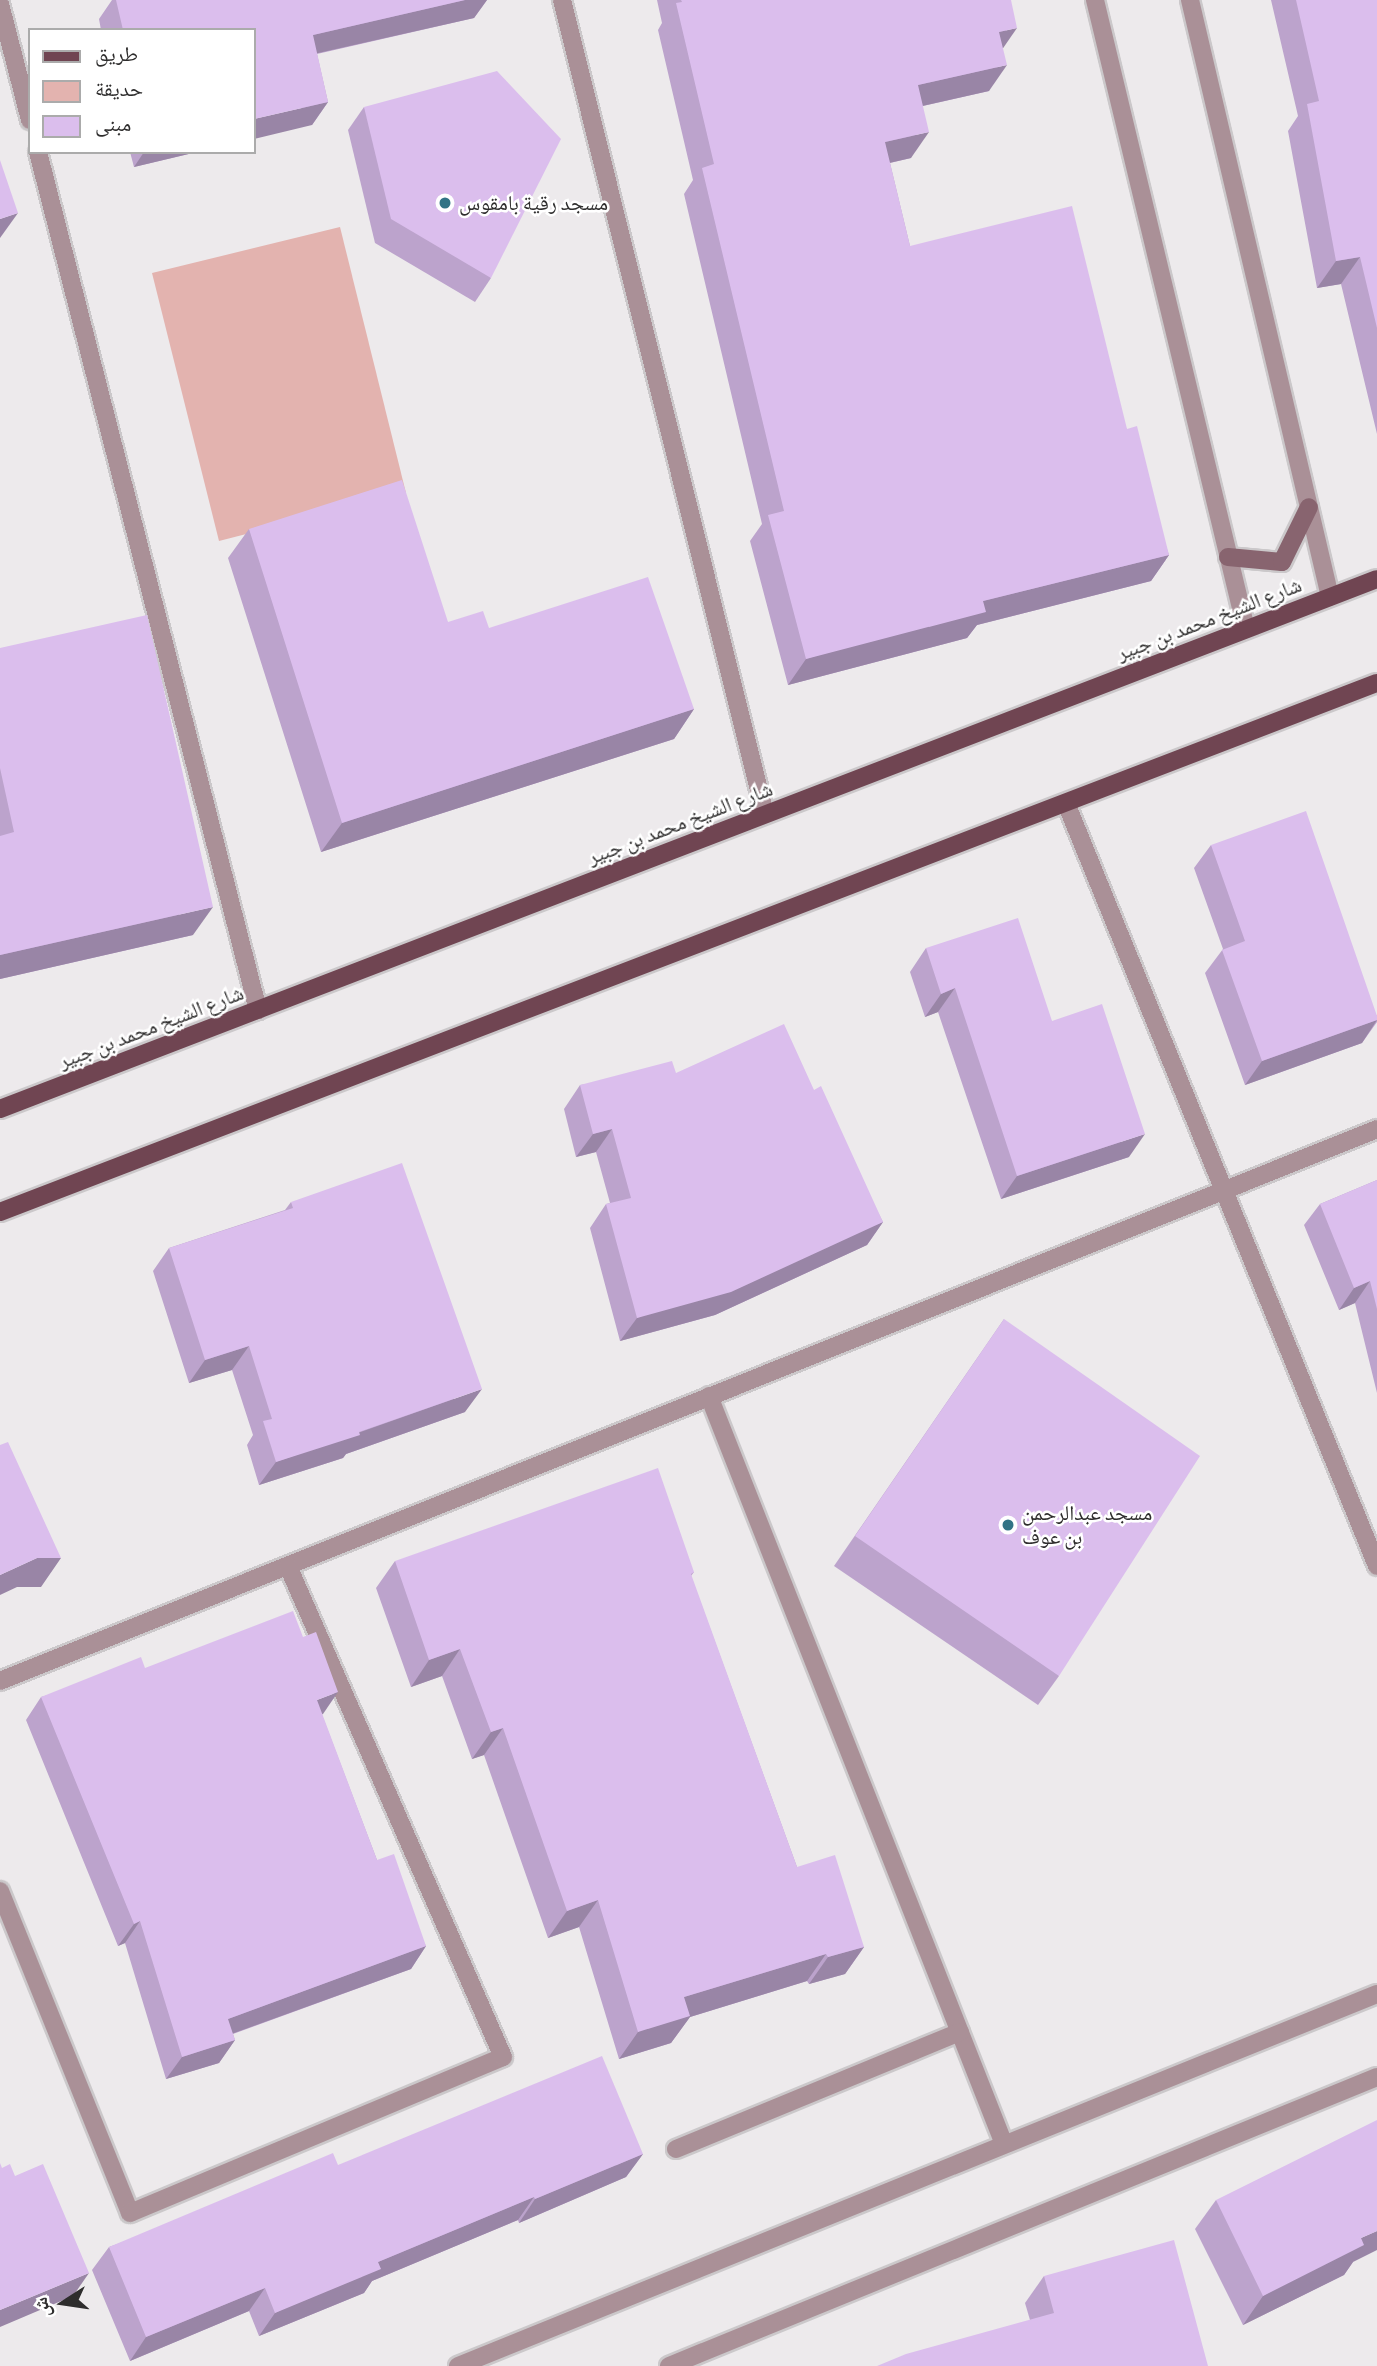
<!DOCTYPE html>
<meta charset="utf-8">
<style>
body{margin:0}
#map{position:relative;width:1377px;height:2366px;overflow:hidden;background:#edeaec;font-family:"Crimson Pro","Noto Naskh Arabic",serif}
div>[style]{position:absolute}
.green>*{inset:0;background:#e3b3af}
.roads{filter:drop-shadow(2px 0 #cbc8ca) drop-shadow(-2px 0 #cbc8ca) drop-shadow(0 2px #cbc8ca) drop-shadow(0 -2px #cbc8ca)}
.minor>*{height:18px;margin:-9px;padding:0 9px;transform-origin:9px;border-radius:9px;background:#aa9097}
.tertiary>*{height:18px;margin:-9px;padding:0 9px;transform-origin:9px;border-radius:9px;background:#aa9097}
.secondary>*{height:18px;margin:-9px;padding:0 9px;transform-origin:9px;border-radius:9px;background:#88646f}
.primary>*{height:18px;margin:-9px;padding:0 9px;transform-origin:9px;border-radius:9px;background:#704552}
.wall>*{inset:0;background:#bca3cc}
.shaded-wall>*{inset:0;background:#9985a6}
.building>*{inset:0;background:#dbbeed}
.dots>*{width:19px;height:19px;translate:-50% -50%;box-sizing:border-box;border:4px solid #fff;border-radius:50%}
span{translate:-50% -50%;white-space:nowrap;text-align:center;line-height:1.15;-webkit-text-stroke:5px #fff;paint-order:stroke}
.poi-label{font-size:21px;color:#2e2d2d}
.left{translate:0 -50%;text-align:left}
.street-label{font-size:21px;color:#2e2d2d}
.legend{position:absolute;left:28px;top:28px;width:228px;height:126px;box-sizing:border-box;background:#fff;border:2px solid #ababab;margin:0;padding:9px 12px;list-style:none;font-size:21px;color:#2e2d2d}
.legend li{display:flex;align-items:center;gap:14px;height:35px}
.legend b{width:35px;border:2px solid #ababab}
.north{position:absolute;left:28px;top:2268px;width:70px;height:70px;-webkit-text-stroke:5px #fff;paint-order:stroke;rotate:258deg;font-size:19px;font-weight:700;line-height:28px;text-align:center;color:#2e2d2d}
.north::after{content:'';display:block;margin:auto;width:24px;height:32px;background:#2e2d2d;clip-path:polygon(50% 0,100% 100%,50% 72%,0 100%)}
</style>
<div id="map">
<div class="green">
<div style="clip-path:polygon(340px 227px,406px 493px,219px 541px,152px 273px)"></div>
</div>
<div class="roads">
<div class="minor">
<div style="left:562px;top:0;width:839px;rotate:76deg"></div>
<div style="left:0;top:4px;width:120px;rotate:75.5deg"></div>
<div style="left:38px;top:152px;width:886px;rotate:75.62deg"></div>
<div style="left:1066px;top:803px;width:824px;rotate:67.82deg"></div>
<div style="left:709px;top:1396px;width:804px;rotate:68.48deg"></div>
<div style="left:0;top:1681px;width:1484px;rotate:-21.84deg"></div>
<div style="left:0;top:1891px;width:347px;rotate:68deg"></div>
<div style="left:130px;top:2213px;width:404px;rotate:-22.7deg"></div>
<div style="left:503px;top:2057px;width:536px;rotate:-113.65deg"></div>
<div style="left:676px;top:2149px;width:307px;rotate:-22.4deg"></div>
</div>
<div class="tertiary">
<div style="left:1095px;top:0;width:647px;rotate:76.5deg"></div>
<div style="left:1190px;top:0;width:613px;rotate:76.8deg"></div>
<div style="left:458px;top:2366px;width:991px;rotate:-22.04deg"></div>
<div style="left:669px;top:2366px;width:765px;rotate:-22.2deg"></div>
</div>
<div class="secondary">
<div style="left:1228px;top:557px;width:54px;rotate:5.3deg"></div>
<div style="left:1282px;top:562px;width:61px;rotate:-63.9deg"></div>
</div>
<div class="primary">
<div style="left:0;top:1109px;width:1475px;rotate:-21.05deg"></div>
<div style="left:0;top:1212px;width:1475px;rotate:-21.02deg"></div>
</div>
</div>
<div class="wall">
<div style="clip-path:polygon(112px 0,487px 0,474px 18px,317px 54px,328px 102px,312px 125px,254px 30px,101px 30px,99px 19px)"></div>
<div style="clip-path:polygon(657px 0,1011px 0,1003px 48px,989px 91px,923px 106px,911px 158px,890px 163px,910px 246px,1127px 429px,1169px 555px,1151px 581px,977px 625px,967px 638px,788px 685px,750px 541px,762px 524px,684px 194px,693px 180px,658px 30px,662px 23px)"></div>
<div style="clip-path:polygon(1271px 0,1377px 0,1377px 434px,1341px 284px,1317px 288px,1288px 131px,1298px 116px)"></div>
<div style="clip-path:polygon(364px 107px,491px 278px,475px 302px,375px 243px,348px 130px)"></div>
<div style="clip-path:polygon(130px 152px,197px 152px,134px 167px)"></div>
<div style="clip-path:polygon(249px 529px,448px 622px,489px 628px,694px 709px,674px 739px,321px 852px,228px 558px)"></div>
<div style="clip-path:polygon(0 648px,193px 935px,0 979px)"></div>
<div style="clip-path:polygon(1211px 845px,1377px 1016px,1377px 1022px,1362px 1043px,1245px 1085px,1205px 973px,1223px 949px,1194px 868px)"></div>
<div style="clip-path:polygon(926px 948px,1052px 1021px,1129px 1157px,1001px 1199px,938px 1012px,925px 1017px,910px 972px)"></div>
<div style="clip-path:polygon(676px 1073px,814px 1090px,883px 1222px,867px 1245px,715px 1315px,620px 1341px,590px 1228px,606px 1204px,610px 1203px,596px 1152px,576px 1157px,564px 1109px,580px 1085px)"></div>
<div style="clip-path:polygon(1377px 1180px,1377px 1393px,1355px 1303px,1339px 1310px,1304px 1225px,1320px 1204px)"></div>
<div style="clip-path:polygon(291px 1202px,465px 1412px,346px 1454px,343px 1458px,259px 1485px,247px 1445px,253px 1435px,232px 1370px,189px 1383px,153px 1271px,169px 1248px,285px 1210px)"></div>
<div style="clip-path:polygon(1004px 1319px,1059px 1676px,1038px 1705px,834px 1566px)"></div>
<div style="clip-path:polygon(395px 1561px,694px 1572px,691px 1576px,797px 1867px,864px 1947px,845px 1974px,809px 1984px,807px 1981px,690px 2017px,671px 2043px,619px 2059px,579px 1927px,548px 1938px,484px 1755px,472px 1759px,442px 1676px,411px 1687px,376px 1588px)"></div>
<div style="clip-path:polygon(145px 1668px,322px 1715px,377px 1860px,426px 1946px,411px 1969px,233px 2034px,235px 2040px,219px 2063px,166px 2079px,125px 1943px,118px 1946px,26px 1720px,41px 1697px)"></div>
<div style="clip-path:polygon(643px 2154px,626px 2177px,519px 2223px,518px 2220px,372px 2281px,364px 2293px,259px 2336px,249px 2311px,130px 2361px,92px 2270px,109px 2247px,338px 2165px)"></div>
<div style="clip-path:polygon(1216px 2200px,1353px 2262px,1344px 2275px,1243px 2325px,1195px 2229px)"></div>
<div style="clip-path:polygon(1044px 2276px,1208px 2366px,1030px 2320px,1025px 2303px)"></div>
</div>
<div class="shaded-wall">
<div style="clip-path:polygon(465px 0,487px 0,474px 18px,296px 58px,313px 35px)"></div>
<div style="clip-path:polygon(1017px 28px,999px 54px,999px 32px)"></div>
<div style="clip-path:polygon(1007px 65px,989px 91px,900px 111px,918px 85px)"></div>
<div style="clip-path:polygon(328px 102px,312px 125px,254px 139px,254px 119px)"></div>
<div style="clip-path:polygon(929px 132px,911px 158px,867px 168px,885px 142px)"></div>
<div style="clip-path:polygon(144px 152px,197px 152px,134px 167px)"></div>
<div style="clip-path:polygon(18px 213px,0 238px,0 219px)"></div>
<div style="clip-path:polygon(1360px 257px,1341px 284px,1317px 288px,1336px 261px)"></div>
<div style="clip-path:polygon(1169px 555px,1151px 581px,977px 625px,967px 638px,788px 685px,806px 659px,983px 601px)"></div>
<div style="clip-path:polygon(694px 709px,674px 739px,321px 852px,342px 823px)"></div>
<div style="clip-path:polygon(213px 907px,193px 935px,0 979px,0 955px)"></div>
<div style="clip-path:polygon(955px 988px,938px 1012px,925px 1017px,941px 994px)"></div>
<div style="clip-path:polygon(1377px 1020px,1362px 1043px,1245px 1085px,1262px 1061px)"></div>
<div style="clip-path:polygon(612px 1129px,596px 1152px,576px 1157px,593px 1134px)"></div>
<div style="clip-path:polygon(1145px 1134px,1129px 1157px,1001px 1199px,1017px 1176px)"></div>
<div style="clip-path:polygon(883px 1222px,867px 1245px,715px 1315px,620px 1341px,637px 1318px)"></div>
<div style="clip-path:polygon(1370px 1281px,1355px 1303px,1339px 1310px,1354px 1288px)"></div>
<div style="clip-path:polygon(249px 1346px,232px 1370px,189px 1383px,205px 1360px)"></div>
<div style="clip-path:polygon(482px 1389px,465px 1412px,346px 1454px,343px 1458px,259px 1485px,276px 1462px)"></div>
<div style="clip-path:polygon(37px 1558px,61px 1558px,41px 1587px,17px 1587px,0 1595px,0 1575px)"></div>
<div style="clip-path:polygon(460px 1649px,442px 1676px,411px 1687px,429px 1660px)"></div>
<div style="clip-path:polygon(338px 1692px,323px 1714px,301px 1723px,317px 1700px)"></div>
<div style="clip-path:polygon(503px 1728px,484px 1755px,472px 1759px,491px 1732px)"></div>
<div style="clip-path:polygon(598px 1900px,579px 1927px,548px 1938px,567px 1911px)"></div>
<div style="clip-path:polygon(140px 1921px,125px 1943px,118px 1946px,134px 1924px)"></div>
<div style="clip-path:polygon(426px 1946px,411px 1969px,212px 2041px,228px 2019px)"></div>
<div style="clip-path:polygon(864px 1947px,845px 1974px,809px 1984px,828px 1957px)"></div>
<div style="clip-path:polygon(826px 1954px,807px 1981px,690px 2017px,671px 2043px,619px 2059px,638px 2032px,684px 1997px)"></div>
<div style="clip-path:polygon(235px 2040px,219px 2063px,166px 2079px,182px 2057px)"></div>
<div style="clip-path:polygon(643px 2154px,626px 2177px,519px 2223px,535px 2199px)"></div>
<div style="clip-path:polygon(534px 2197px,518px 2220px,372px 2281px,364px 2293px,259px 2336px,275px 2313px,378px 2262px)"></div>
<div style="clip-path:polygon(1377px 2231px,1377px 2250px,1353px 2262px,1344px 2275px,1243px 2325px,1263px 2296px,1361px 2238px)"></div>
<div style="clip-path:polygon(89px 2273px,73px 2296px,0 2327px,0 2310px)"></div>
<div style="clip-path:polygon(265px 2288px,249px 2311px,130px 2361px,146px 2337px)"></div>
</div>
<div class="building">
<div style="clip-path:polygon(116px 0,465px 0,313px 35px,328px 102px,254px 119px,254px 30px,123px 30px)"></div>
<div style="clip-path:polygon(681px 0,1011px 0,1017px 28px,999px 32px,1007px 65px,918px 85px,929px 132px,885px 142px,910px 246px,1072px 206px,1127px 429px,1137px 426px,1169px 555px,983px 601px,986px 612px,806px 659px,768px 515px,784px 511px,702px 168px,714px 164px,676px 3px,682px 2px)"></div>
<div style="clip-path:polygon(1296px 0,1377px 0,1377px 328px,1360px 257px,1336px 261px,1307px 104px,1319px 101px)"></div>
<div style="clip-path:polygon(497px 71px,561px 139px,491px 278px,391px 219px,364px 107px)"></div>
<div style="clip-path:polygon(0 160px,18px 213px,0 219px)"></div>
<div style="clip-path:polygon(402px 480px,448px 622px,483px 611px,489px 628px,648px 577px,694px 709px,342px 823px,249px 529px)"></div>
<div style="clip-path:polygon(147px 615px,213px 907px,0 955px,0 836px,14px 832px,0 768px,0 648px)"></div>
<div style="clip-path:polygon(1306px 811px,1377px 1016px,1377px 1020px,1262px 1061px,1222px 950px,1245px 941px,1211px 845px)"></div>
<div style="clip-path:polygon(1018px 918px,1052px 1021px,1102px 1004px,1145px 1134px,1017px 1176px,955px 988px,941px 994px,926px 948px)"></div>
<div style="clip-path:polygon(784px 1024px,814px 1090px,821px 1086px,883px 1222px,731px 1292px,637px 1318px,606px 1204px,631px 1198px,612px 1129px,593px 1134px,580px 1085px,672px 1061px,676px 1073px)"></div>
<div style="clip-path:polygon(402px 1163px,482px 1389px,359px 1432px,360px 1435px,276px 1462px,263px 1421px,272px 1419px,249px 1346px,205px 1360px,169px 1248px,293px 1208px,291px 1202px)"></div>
<div style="clip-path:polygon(1377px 1180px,1377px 1309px,1370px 1281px,1354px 1288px,1320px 1204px)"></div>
<div style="clip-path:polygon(1004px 1319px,1200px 1456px,1059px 1676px,855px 1536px)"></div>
<div style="clip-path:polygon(8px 1442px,61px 1558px,37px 1558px,0 1575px,0 1445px)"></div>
<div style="clip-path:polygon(658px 1468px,694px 1572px,691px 1574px,797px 1867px,835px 1855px,864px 1947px,828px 1957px,826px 1954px,684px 1997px,690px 2016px,638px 2032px,598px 1900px,567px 1911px,503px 1728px,491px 1732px,460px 1649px,429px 1660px,395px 1561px)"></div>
<div style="clip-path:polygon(293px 1611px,303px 1637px,316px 1632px,338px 1692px,317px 1700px,377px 1860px,394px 1854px,426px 1946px,228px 2019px,235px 2040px,182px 2057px,140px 1921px,134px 1924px,41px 1697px,141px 1657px,145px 1668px)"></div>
<div style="clip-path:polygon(602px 2056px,643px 2154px,535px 2199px,534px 2197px,378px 2262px,381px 2269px,275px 2313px,265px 2288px,146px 2337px,109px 2247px,333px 2153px,338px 2165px)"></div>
<div style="clip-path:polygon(1377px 2120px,1377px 2231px,1361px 2238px,1364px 2245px,1263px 2296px,1216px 2200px)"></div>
<div style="clip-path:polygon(0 2163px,2px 2168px,10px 2164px,15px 2176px,43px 2164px,89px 2273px,0 2310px)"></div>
<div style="clip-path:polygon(1174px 2240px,1208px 2366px,877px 2366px,906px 2354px,1054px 2313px,1044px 2276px)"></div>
</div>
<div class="dots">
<div style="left:445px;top:203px;background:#317385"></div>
<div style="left:1008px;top:1525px;background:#317385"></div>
</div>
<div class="poi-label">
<span class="left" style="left:459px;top:203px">مسجد رقية بامقوس</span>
<span class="left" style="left:1022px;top:1525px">مسجد عبدالرحمن<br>بن عوف</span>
</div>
<div class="street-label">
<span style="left:1209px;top:619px;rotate:-21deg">شارع الشيخ محمد بن جبير</span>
<span style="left:680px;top:823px;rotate:-21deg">شارع الشيخ محمد بن جبير</span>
<span style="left:151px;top:1027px;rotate:-21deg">شارع الشيخ محمد بن جبير</span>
</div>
<ul class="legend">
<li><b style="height:9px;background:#704552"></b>طريق</li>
<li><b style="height:19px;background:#e3b3af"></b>حديقة</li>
<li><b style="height:19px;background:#dbbeed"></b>مبنى</li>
</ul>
<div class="north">ش</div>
</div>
